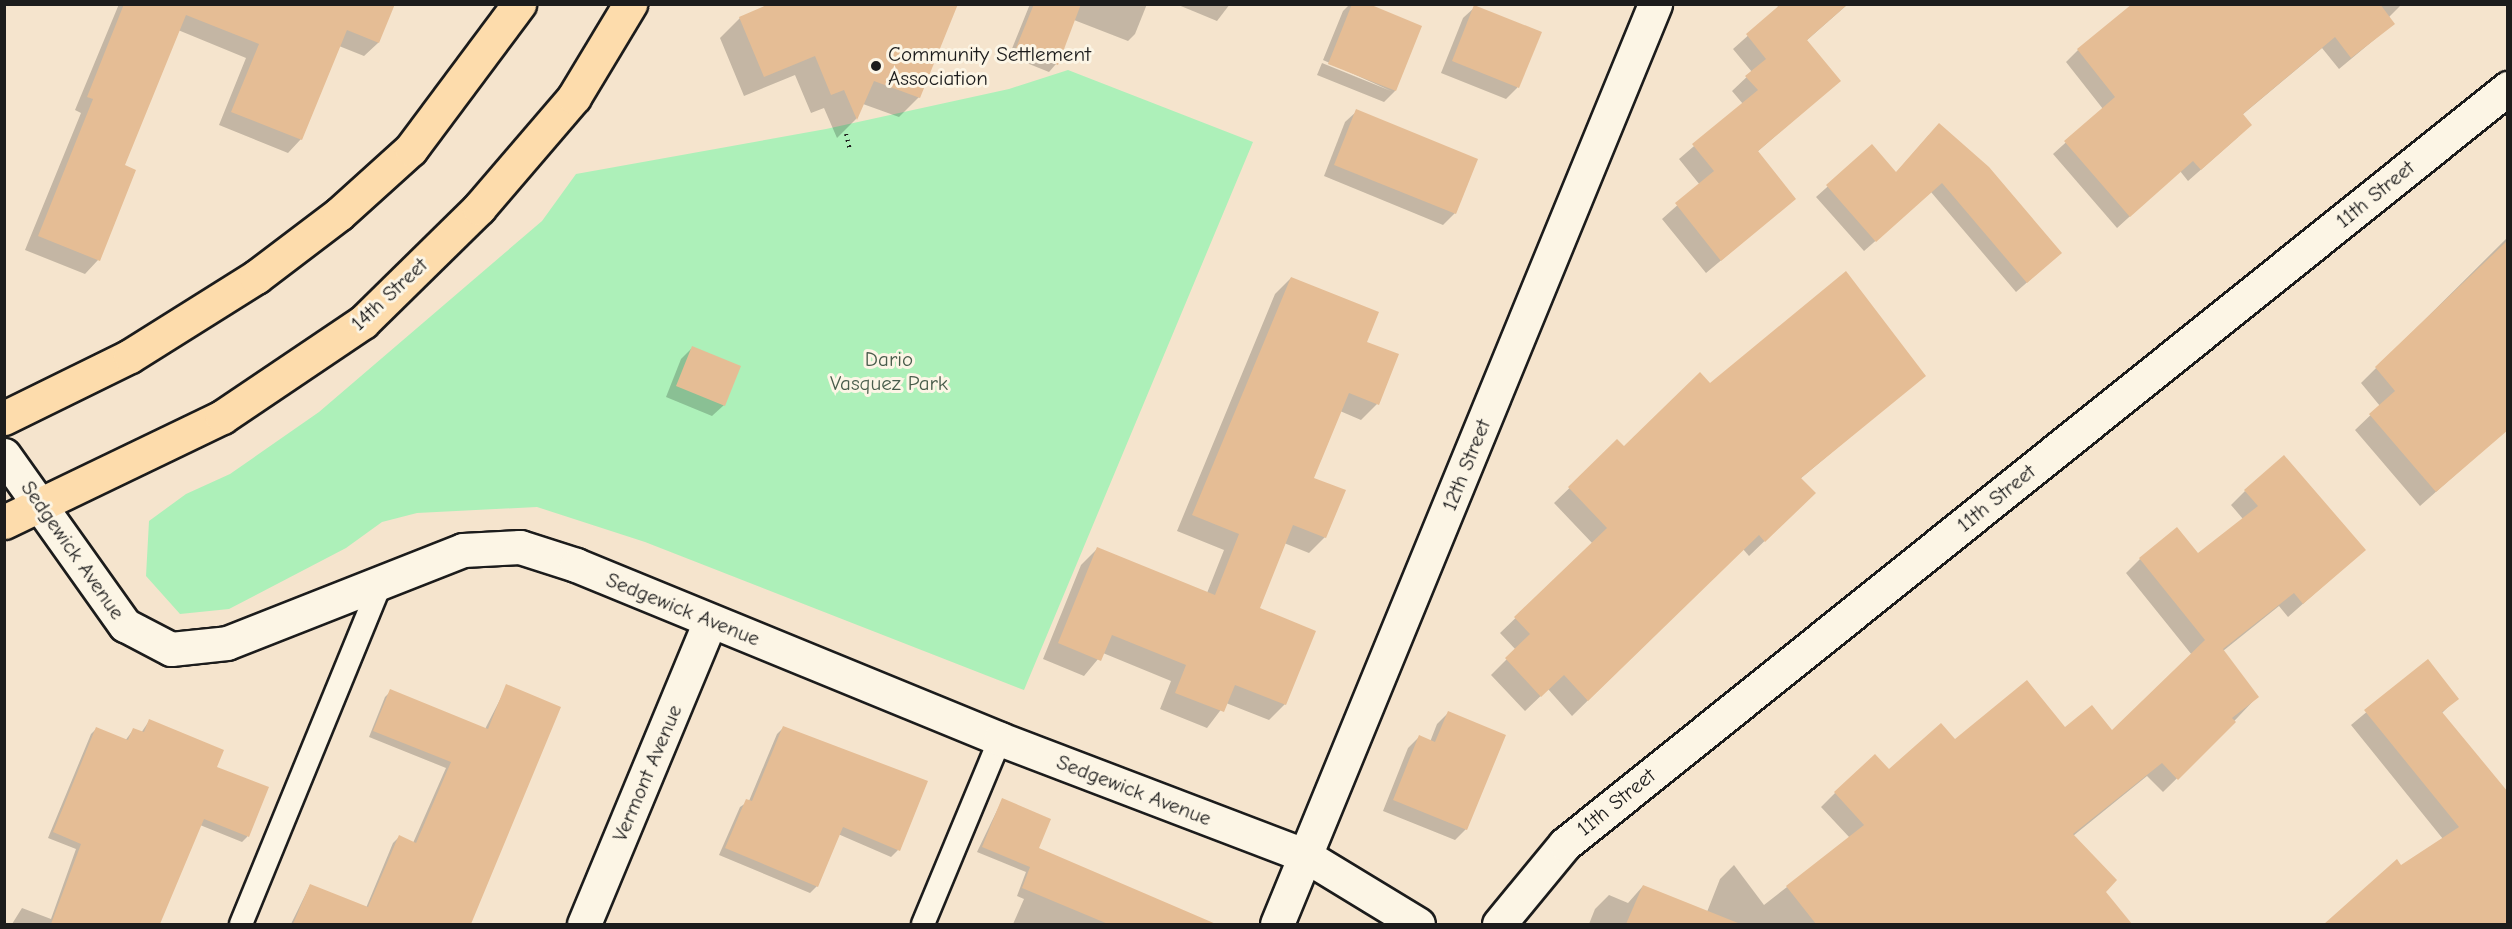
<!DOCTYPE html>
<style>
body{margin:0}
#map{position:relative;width:2512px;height:929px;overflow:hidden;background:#f5e4cd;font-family:"Comic Neue",sans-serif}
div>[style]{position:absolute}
.green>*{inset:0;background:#adf0b9}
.shadow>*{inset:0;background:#0003}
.building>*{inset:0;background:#e5bd95}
.path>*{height:4px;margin-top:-2px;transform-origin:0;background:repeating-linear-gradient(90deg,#1c1c1c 0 1.5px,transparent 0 6px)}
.roads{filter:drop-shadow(2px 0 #1c1c1c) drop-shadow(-2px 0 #1c1c1c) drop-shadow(0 2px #1c1c1c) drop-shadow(0 -2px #1c1c1c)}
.lane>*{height:22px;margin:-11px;padding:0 11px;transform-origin:11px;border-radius:11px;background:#fcf5e5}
.street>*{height:33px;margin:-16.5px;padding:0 16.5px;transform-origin:16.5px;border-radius:16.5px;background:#fcf5e5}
.primary>*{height:33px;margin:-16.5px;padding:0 16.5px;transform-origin:16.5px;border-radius:16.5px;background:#fddcac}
.dots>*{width:16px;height:16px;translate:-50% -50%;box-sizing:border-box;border:3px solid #fcf5e5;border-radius:50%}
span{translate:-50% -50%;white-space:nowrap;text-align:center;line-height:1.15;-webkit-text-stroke:6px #fcf5e5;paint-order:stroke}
.poi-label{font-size:21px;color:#1c1c1c}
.left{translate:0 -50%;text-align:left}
.street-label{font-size:21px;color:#1c1c1c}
.park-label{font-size:21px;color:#485c4b}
.frame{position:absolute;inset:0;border:6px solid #1c1c1c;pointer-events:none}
</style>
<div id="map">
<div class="green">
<div style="clip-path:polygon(1068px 70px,1253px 142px,1024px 690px,645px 542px,537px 507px,417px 513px,382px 522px,346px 548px,229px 609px,180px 614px,146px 576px,149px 521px,186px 494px,230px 474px,319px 412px,542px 221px,576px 174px,826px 129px,1009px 89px)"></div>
</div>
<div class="shadow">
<div style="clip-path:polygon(119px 4px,393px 4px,378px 43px,364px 56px,339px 46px,301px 139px,288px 153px,219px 125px,246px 58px,178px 30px,123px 166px,134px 171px,98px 260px,85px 274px,25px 250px,81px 113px,75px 110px)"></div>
<div style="clip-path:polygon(1030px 4px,1147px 4px,1135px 34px,1128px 41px,1074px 20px,1056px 64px,1049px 72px,1009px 56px)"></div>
<div style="clip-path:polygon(1176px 4px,1230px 4px,1217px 21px)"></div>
<div style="clip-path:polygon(1350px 4px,1365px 4px,1420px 27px,1395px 91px,1384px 102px,1317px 75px,1322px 63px,1391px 91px,1323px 60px,1343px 11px)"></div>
<div style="clip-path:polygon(1776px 4px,1848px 4px,1806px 41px,1839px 81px,1757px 152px,1794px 199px,1706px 273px,1662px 219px,1700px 185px,1679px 159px,1743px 104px,1732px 91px,1752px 72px,1733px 49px,1779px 8px)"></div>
<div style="clip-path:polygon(2174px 4px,2402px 4px,2388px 18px,2393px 24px,2339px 69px,2322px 48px,2242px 115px,2238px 137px,2188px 181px,2180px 171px,2117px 228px,2053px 154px,2103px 109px,2066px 62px,2078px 50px)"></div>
<div style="clip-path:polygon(1475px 7px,1540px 33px,1517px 88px,1506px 99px,1441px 73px,1463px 18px)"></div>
<div style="clip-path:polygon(740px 18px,919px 97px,899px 117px,863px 104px,856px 119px,837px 138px,824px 108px,811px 113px,795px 75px,744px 96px,720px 38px)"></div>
<div style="clip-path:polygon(1357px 111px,1455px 213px,1443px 225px,1324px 176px,1345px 122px)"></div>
<div style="clip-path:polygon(1929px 135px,2049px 263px,2016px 292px,1931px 192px,1864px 251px,1816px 197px,1872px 147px,1895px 174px)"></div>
<div style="clip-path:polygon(2508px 237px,2508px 418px,2500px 435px,2420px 506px,2355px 430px,2380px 406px,2361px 383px)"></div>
<div style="clip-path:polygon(1291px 278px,1365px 342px,1377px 404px,1361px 420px,1340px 411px,1312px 478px,1325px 537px,1309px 553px,1284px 543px,1258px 609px,1285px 704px,1269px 720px,1226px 703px,1207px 728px,1160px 709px,1171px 681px,1103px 653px,1084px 676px,1043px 659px,1081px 565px,1097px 549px,1207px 593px,1224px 550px,1177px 531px,1275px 294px)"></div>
<div style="clip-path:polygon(692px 348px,724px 405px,712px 416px,666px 397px,681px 359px)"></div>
<div style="clip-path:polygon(1924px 375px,1800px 479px,1799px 508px,1749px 556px,1743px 549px,1572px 716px,1548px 689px,1525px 711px,1491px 675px,1516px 650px,1500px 633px,1593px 544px,1554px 503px,1617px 442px,1624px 448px,1710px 385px)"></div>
<div style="clip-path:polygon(2245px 491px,2364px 550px,2288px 617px,2279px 606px,2223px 651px,2257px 697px,2220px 736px,2163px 792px,2147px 776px,2073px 836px,2104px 892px,2130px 924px,1589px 924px,1595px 909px,1609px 895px,1628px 903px,1643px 886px,1707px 912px,1720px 879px,1734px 865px,1764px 905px,1850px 838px,1821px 807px,1835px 793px,1954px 741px,2065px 729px,2112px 732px,2192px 655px,2126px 573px,2140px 559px,2198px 555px,2243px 519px,2231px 505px)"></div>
<div style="clip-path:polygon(2428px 661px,2457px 698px,2441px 714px,2508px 924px,2327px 924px,2397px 862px,2401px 867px,2443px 839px,2351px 725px)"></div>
<div style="clip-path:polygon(507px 686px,559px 708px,469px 924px,291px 924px,310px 885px,366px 908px,393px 843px,399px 837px,413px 843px,446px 768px,369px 737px,385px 697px,391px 691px,485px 729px)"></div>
<div style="clip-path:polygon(1448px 713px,1466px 829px,1455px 840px,1383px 811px,1408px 748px,1419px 737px,1430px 742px,1437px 724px)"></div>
<div style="clip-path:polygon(149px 721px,215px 767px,267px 788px,247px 837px,242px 842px,200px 825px,151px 924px,12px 924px,22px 908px,51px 919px,76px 849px,48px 838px,91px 734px,96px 729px,125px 741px,133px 730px,141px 733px)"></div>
<div style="clip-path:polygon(783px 728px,926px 782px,898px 850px,891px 857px,838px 834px,817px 886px,810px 893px,719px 855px,740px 807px,749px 801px,777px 734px)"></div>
<div style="clip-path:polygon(1002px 800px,1037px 849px,1176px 909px,1169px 924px,1013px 924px,1024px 899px,1017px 896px,1026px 872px,977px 852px)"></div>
</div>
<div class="building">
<div style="clip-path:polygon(124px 4px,395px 4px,379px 43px,347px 30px,302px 140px,231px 112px,259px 44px,186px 15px,125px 165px,136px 170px,100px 261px,38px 236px,93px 99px,87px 97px)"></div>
<div style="clip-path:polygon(769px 4px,958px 4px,920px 98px,874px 81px,857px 120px,844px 90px,831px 95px,815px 56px,764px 77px,739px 17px)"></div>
<div style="clip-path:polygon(1034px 4px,1081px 4px,1058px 65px,1016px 48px)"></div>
<div style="clip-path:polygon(1352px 4px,1369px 4px,1422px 26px,1396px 91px,1328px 64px)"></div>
<div style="clip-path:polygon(1781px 4px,1848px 4px,1807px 40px,1841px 81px,1758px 151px,1796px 199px,1721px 261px,1675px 203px,1714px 171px,1692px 144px,1758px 90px,1745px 76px,1766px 59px,1746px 34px)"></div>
<div style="clip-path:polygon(2132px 4px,2380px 4px,2395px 24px,2351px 58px,2335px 37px,2243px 114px,2252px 125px,2201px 170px,2193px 161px,2130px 217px,2064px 141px,2115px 97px,2077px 49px)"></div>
<div style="clip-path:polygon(1474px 5px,1542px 32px,1519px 88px,1452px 61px)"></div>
<div style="clip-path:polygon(1356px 109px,1478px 159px,1456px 214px,1334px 165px)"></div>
<div style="clip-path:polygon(1939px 123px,1989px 167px,2062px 253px,2027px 283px,1942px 183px,1876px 242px,1826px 185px,1872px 144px,1896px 172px)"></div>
<div style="clip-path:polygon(2508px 240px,2508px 430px,2436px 492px,2369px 414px,2395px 391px,2375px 367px)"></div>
<div style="clip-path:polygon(1846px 271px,1926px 376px,1801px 478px,1816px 493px,1765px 542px,1759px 535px,1588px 701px,1564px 675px,1541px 697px,1505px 658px,1530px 634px,1514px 617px,1607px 528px,1568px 487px,1617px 439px,1624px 446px,1700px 372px,1710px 383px)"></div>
<div style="clip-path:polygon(1291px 277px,1379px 312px,1367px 342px,1399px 354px,1379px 405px,1349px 393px,1314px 478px,1346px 490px,1326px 538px,1293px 525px,1260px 608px,1316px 631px,1286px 705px,1235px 685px,1224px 712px,1175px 693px,1186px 665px,1112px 635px,1101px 661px,1058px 643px,1097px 547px,1215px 595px,1239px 534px,1192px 515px)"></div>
<div style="clip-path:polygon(692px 346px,741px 366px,725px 406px,676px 386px)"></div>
<div style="clip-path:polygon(2284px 455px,2366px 550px,2303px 604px,2294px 593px,2223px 649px,2259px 697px,2232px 718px,2236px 722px,2178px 780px,2162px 763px,2073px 834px,2117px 880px,2106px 892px,2132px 924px,1816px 924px,1786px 886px,1864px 825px,1834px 792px,1875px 754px,1889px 769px,1941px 723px,1955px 739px,2027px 680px,2065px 727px,2092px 705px,2112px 730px,2205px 640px,2139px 558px,2177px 527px,2198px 553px,2258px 506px,2244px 490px)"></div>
<div style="clip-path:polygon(2428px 659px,2459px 699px,2442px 712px,2508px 792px,2508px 924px,2324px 924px,2397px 859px,2401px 865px,2459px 827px,2364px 710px)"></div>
<div style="clip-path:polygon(506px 684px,561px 707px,471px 924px,293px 924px,310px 884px,368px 907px,399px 835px,416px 843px,451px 762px,373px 731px,390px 689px,488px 729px)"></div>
<div style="clip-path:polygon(1448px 711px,1506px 735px,1467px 830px,1393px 800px,1419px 735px,1435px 742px)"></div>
<div style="clip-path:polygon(149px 719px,224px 750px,217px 767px,269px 787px,249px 837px,204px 819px,160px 924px,51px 924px,81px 844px,53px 832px,96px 727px,128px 740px,133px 728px,144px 732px)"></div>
<div style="clip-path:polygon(783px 726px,928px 781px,900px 851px,843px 827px,818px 887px,725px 848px,746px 799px,752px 801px)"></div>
<div style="clip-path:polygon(1002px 798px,1051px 819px,1039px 848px,1216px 924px,1108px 924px,1022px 888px,1030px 867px,982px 847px)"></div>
<div style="clip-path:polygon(1643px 885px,1738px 923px,1737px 924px,1626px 924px)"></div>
</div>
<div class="path">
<div style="left:846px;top:134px;width:16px;rotate:76deg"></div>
</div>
<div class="roads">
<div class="lane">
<div style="left:241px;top:924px;width:371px;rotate:-67.7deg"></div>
<div style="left:923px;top:924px;width:200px;rotate:-67.4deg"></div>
</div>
<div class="street">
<div style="left:4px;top:455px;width:209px;rotate:54.6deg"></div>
<div style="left:125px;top:625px;width:52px;rotate:27.6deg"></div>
<div style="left:171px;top:649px;width:56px;rotate:-6.1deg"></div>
<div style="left:227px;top:643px;width:254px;rotate:-21.5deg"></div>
<div style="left:463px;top:550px;width:57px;rotate:-3deg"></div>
<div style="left:520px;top:547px;width:59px;rotate:17.8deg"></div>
<div style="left:576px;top:565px;width:458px;rotate:22.3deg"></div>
<div style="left:1000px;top:739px;width:328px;rotate:20.9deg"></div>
<div style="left:1306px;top:856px;width:131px;rotate:31.3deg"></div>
<div style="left:584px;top:924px;width:328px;rotate:-67.4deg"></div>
<div style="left:1277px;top:924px;width:995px;rotate:-67.66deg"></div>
<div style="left:1499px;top:924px;width:104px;rotate:-50.5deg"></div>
<div style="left:1565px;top:844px;width:1209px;rotate:-38.72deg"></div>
</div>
<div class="primary">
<div style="left:4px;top:418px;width:140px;rotate:-26.2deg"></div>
<div style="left:130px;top:356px;width:149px;rotate:-32.1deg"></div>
<div style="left:256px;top:277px;width:104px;rotate:-37.2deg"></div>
<div style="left:339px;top:214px;width:97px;rotate:-42.1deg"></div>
<div style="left:411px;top:149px;width:181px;rotate:-53.3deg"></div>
<div style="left:4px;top:522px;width:242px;rotate:-25.7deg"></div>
<div style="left:222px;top:417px;width:170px;rotate:-34deg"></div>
<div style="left:363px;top:322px;width:163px;rotate:-44.5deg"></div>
<div style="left:479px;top:208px;width:146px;rotate:-49.4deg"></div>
<div style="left:574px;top:97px;width:109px;rotate:-58.9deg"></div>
</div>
</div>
<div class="dots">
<div style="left:876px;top:66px;background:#1c1c1c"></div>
</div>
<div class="poi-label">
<span class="left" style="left:888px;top:66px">Community Settlement<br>Association</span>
</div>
<div class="street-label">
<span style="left:2375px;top:194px;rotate:-39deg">11th Street</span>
<span style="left:389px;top:294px;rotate:-43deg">14th Street</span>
<span style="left:1466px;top:465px;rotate:-68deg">12th Street</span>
<span style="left:1996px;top:498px;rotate:-39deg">11th Street</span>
<span style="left:73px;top:550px;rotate:55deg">Sedgewick Avenue</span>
<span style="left:683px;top:609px;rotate:22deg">Sedgewick Avenue</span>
<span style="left:647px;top:773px;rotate:-67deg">Vermont Avenue</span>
<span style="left:1134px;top:790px;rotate:21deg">Sedgewick Avenue</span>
<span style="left:1616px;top:802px;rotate:-39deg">11th Street</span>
</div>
<div class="park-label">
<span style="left:889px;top:371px">Dario<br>Vasquez Park</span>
</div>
<div class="frame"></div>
</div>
